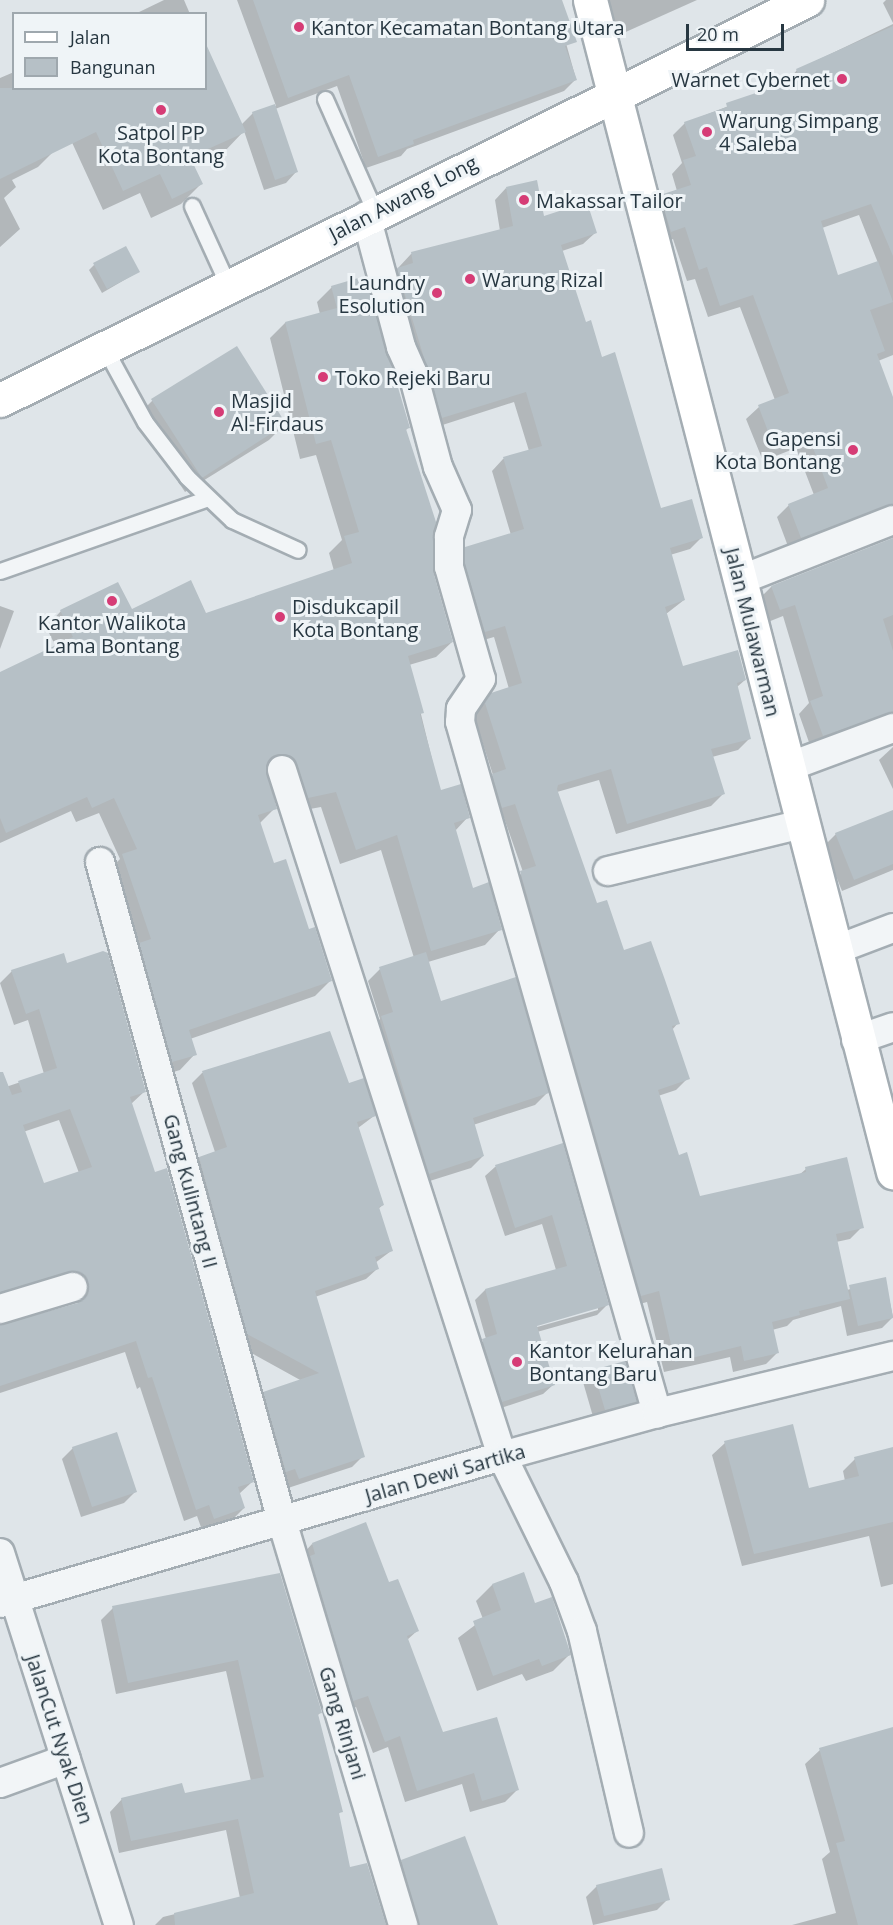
<!DOCTYPE html>
<style>
body{margin:0}
#map{position:relative;width:893px;height:1925px;overflow:hidden;background:#dfe5e9;font-family:"Open Sans",sans-serif}
div>[style]{position:absolute}
.shadow>*{inset:0;background:#0003}
.building>*{inset:0;background:#b6c0c6}
.roads{filter:drop-shadow(2px 0 #a4adb3) drop-shadow(-2px 0 #a4adb3) drop-shadow(0 2px #a4adb3) drop-shadow(0 -2px #a4adb3)}
.lane>*{height:15px;margin:-7.5px;padding:0 7.5px;transform-origin:7.5px;border-radius:7.5px;background:#f2f5f7}
.street>*{height:28px;margin:-14px;padding:0 14px;transform-origin:14px;border-radius:14px;background:#f2f5f7}
.secondary>*{height:33px;margin:-16.5px;padding:0 16.5px;transform-origin:16.5px;border-radius:16.5px;background:#fff}
.dots>*{width:16px;height:16px;translate:-50% -50%;box-sizing:border-box;border:3px solid #eff4f7;border-radius:50%}
span{translate:-50% -50%;white-space:nowrap;text-align:center;line-height:1.15;-webkit-text-stroke:6px #eff4f7;paint-order:stroke}
.poi-label{font-size:20px;color:#273741}
.left{translate:0 -50%;text-align:left}
.right{translate:-100% -50%;text-align:right}
.street-label{font-size:20px;color:#273741}
.legend{position:absolute;left:12px;top:12px;width:195px;height:78px;box-sizing:border-box;background:#eff4f7;border:2px solid #9fa8ae;margin:0;padding:8px 10px;list-style:none;font-size:18px;color:#273741}
.legend li{display:flex;align-items:center;gap:12px;height:30px}
.legend b{width:30px;border:2px solid #9fa8ae}
.scale{position:absolute;left:686px;top:24px;width:98px;height:27px;box-sizing:border-box;border:3px solid #273741;border-top:0;padding-left:8px;font-size:18px;line-height:21px;white-space:nowrap;color:#273741;-webkit-text-stroke:4px #eff4f7;paint-order:stroke}
</style>
<div id="map">
<div class="shadow">
<div style="clip-path:polygon(164px 0,184px 0,190px 14px,135px 14px)"></div>
<div style="clip-path:polygon(237px 0,554px 0,576px 79px,564px 91px,407px 149px,401px 156px,366px 168px,337px 86px,275px 109px,296px 172px,286px 183px,264px 190px,244px 131px,224px 152px,193px 166px,201px 184px,181px 204px,151px 218px,140px 193px,103px 210px,47px 88px,206px 88px,206px 48px,241px 125px,253px 113px,276px 106px)"></div>
<div style="clip-path:polygon(603px 0,697px 0,619px 35px)"></div>
<div style="clip-path:polygon(886px 0,893px 0,893px 23px,883px 3px)"></div>
<div style="clip-path:polygon(evenodd,893px 24px,893px 355px,878px 361px,893px 401px,893px 522px,789px 549px,777px 517px,789px 505px,814px 495px,796px 448px,763px 461px,746px 419px,759px 407px,775px 400px,740px 307px,708px 317px,695px 279px,687px 281px,673px 239px,659px 243px,648px 209px,661px 197px,677px 191px,672px 174px,682px 163px,673px 135px,685px 123px,785px 84px,797px 70px,893px 24px,859px 215px,878px 263px,837px 277px,822px 228px,859px 215px)"></div>
<div style="clip-path:polygon(14px 72px,14px 88px,54px 151px,38px 167px,12px 180px,16px 187px,4px 198px,20px 229px,0 247px,0 78px)"></div>
<div style="clip-path:polygon(506px 188px,543px 218px,595px 233px,583px 244px,562px 251px,585px 324px,660px 510px,702px 537px,690px 549px,670px 555px,684px 600px,666px 614px,682px 668px,745px 680px,737px 687px,749px 739px,738px 750px,712px 757px,723px 794px,711px 806px,616px 834px,599px 780px,557px 792px,596px 905px,623px 952px,678px 1023px,672px 1030px,688px 1078px,676px 1090px,658px 1096px,678px 1156px,699px 1198px,799px 1175px,806px 1169px,862px 1227px,850px 1239px,836px 1242px,847px 1290px,885px 1279px,893px 1317px,882px 1328px,847px 1336px,841px 1306px,793px 1320px,787px 1326px,772px 1330px,777px 1353px,766px 1364px,733px 1372px,730px 1357px,664px 1372px,647px 1302px,629px 1307px,509px 885px,523px 872px,503px 815px,490px 819px,481px 787px,493px 775px,474px 716px,492px 694px,509px 689px,494px 637px,473px 643px,454px 560px,466px 548px,511px 535px,492px 471px,503px 459px,529px 451px,514px 402px,430px 429px,386px 281px,411px 254px,500px 231px,495px 200px)"></div>
<div style="clip-path:polygon(94px 265px,138px 272px,102px 293px,89px 270px)"></div>
<div style="clip-path:polygon(332px 287px,409px 427px,405px 431px,432px 571px,452px 642px,436px 657px,409px 665px,440px 792px,468px 817px,455px 831px,472px 890px,500px 929px,485px 945px,428px 962px,440px 1003px,547px 1093px,535px 1105px,473px 1125px,483px 1156px,471px 1168px,417px 1185px,370px 1029px,380px 1019px,368px 981px,380px 969px,414px 958px,381px 850px,340px 864px,321px 807px,293px 812px,278px 773px,265px 770px,275px 808px,259px 824px,273px 865px,331px 980px,315px 996px,190px 1039px,195px 1054px,180px 1070px,157px 1077px,108px 871px,120px 859px,99px 813px,76px 822px,71px 811px,0 843px,0 674px,56px 647px,46px 627px,61px 611px,206px 615px,334px 571px,329px 553px,342px 540px,316px 455px,300px 459px,270px 338px,285px 323px,320px 314px,317px 302px)"></div>
<div style="clip-path:polygon(236px 348px,285px 424px,269px 440px,185px 492px,136px 417px,152px 401px)"></div>
<div style="clip-path:polygon(893px 539px,893px 730px,811px 748px,799px 714px,809px 703px,783px 616px,768px 622px,759px 599px,771px 587px)"></div>
<div style="clip-path:polygon(0 606px,14px 611px,0 649px)"></div>
<div style="clip-path:polygon(893px 747px,893px 789px,879px 760px)"></div>
<div style="clip-path:polygon(893px 812px,893px 870px,842px 891px,824px 846px,836px 834px)"></div>
<div style="clip-path:polygon(evenodd,66px 965px,145px 1091px,131px 1104px,252px 1482px,239px 1494px,244px 1508px,232px 1520px,202px 1530px,197px 1516px,184px 1521px,140px 1387px,137px 1389px,125px 1352px,0 1393px,0 1325px,78px 1304px,78px 1295px,0 1301px,0 1089px,44px 1074px,28px 1020px,14px 1025px,0 983px,12px 971px,66px 965px,59px 1120px,79px 1173px,43px 1185px,23px 1132px,59px 1120px)"></div>
<div style="clip-path:polygon(329px 1033px,348px 1085px,374px 1116px,358px 1128px,383px 1205px,378px 1209px,391px 1251px,375px 1263px,377px 1269px,366px 1279px,315px 1297px,363px 1456px,352px 1467px,288px 1488px,254px 1404px,264px 1393px,302px 1381px,237px 1345px,189px 1169px,199px 1158px,215px 1152px,192px 1083px,202px 1073px)"></div>
<div style="clip-path:polygon(evenodd,562px 1145px,607px 1305px,597px 1315px,537px 1332px,553px 1385px,543px 1394px,492px 1411px,473px 1350px,486px 1339px,475px 1300px,485px 1290px,556px 1270px,542px 1224px,505px 1236px,485px 1176px,495px 1167px,562px 1145px,598px 1307px,598px 1310px,530px 1329px,529px 1327px,598px 1307px)"></div>
<div style="clip-path:polygon(594px 1371px,635px 1401px,624px 1412px,594px 1420px,583px 1382px)"></div>
<div style="clip-path:polygon(725px 1443px,808px 1490px,845px 1481px,843px 1471px,855px 1459px,893px 1449px,893px 1584px,881px 1587px,869px 1536px,742px 1566px,712px 1455px)"></div>
<div style="clip-path:polygon(73px 1448px,135px 1492px,124px 1503px,81px 1517px,62px 1459px)"></div>
<div style="clip-path:polygon(312px 1544px,389px 1584px,417px 1631px,407px 1640px,443px 1734px,517px 1790px,505px 1802px,470px 1812px,462px 1784px,405px 1802px,388px 1747px,373px 1753px,356px 1707px,341px 1713px,300px 1557px)"></div>
<div style="clip-path:polygon(523px 1574px,534px 1605px,569px 1655px,553px 1671px,526px 1681px,522px 1674px,477px 1691px,458px 1638px,483px 1619px,476px 1601px,492px 1585px)"></div>
<div style="clip-path:polygon(279px 1575px,321px 1712px,317px 1716px,341px 1811px,338px 1815px,349px 1869px,386px 1925px,155px 1925px,163px 1917px,240px 1898px,226px 1830px,119px 1853px,110px 1812px,122px 1799px,184px 1795px,251px 1781px,226px 1671px,116px 1694px,101px 1620px,113px 1608px)"></div>
<div style="clip-path:polygon(893px 1729px,893px 1925px,792px 1925px,836px 1913px,822px 1859px,830px 1852px,805px 1764px,820px 1750px)"></div>
<div style="clip-path:polygon(402px 1861px,496px 1925px,403px 1925px,389px 1874px)"></div>
<div style="clip-path:polygon(597px 1886px,668px 1899px,657px 1910px,593px 1925px,586px 1897px)"></div>
</div>
<div class="building">
<div style="clip-path:polygon(253px 0,562px 0,577px 42px,565px 46px,577px 80px,413px 140px,414px 144px,378px 157px,349px 75px,288px 98px)"></div>
<div style="clip-path:polygon(893px 26px,893px 256px,871px 204px,821px 221px,838px 275px,878px 261px,893px 302px,870px 310px,885px 351px,877px 354px,893px 397px,893px 504px,801px 538px,788px 504px,828px 488px,809px 437px,775px 450px,758px 405px,789px 393px,753px 295px,720px 306px,707px 267px,699px 270px,685px 227px,671px 232px,660px 195px,691px 185px,683px 160px,696px 156px,684px 122px,727px 107px,726px 103px,800px 78px,796px 69px)"></div>
<div style="clip-path:polygon(206px 44px,246px 132px,190px 157px,203px 184px,172px 199px,160px 174px,123px 191px,96px 132px,0 179px,0 88px,206px 88px)"></div>
<div style="clip-path:polygon(275px 104px,298px 172px,275px 180px,252px 112px)"></div>
<div style="clip-path:polygon(537px 180px,544px 216px,587px 202px,597px 233px,561px 245px,586px 322px,591px 320px,602px 357px,615px 352px,661px 508px,692px 499px,703px 538px,670px 548px,685px 600px,665px 607px,683px 666px,738px 650px,746px 680px,737px 683px,751px 739px,711px 749px,725px 794px,627px 824px,611px 769px,558px 785px,557px 789px,597px 903px,607px 900px,624px 950px,651px 941px,665px 980px,680px 1024px,672px 1026px,690px 1079px,658px 1090px,679px 1155px,687px 1152px,700px 1196px,806px 1172px,805px 1167px,847px 1157px,864px 1228px,836px 1234px,850px 1299px,799px 1311px,800px 1315px,772px 1322px,779px 1353px,744px 1361px,741px 1346px,675px 1362px,659px 1291px,641px 1296px,520px 871px,536px 866px,515px 804px,502px 808px,492px 774px,506px 769px,485px 703px,491px 693px,522px 683px,505px 626px,485px 632px,465px 565px,465px 547px,524px 529px,503px 457px,542px 446px,526px 392px,442px 418px,397px 268px,413px 263px,411px 252px,513px 226px,506px 187px)"></div>
<div style="clip-path:polygon(126px 246px,140px 272px,107px 289px,93px 263px)"></div>
<div style="clip-path:polygon(365px 276px,410px 428px,406px 429px,436px 522px,433px 571px,453px 642px,408px 656px,424px 713px,420px 714px,441px 790px,461px 784px,470px 818px,454px 823px,473px 888px,489px 882px,502px 930px,431px 951px,397px 835px,356px 850px,336px 792px,308px 798px,293px 758px,276px 755px,266px 767px,277px 809px,258px 815px,274px 863px,286px 859px,309px 929px,315px 927px,332px 981px,189px 1030px,197px 1055px,172px 1062px,139px 943px,151px 939px,122px 854px,137px 849px,114px 798px,92px 808px,87px 797px,6px 833px,0 818px,0 672px,73px 637px,60px 610px,118px 582px,132px 609px,191px 580px,206px 613px,352px 563px,344px 536px,359px 532px,331px 440px,316px 444px,285px 322px,337px 308px,331px 286px)"></div>
<div style="clip-path:polygon(237px 346px,286px 424px,202px 478px,151px 399px)"></div>
<div style="clip-path:polygon(893px 538px,893px 615px,883px 619px,893px 651px,893px 712px,823px 736px,810px 701px,823px 696px,795px 605px,780px 610px,771px 586px)"></div>
<div style="clip-path:polygon(893px 810px,893px 864px,854px 880px,835px 833px)"></div>
<div style="clip-path:polygon(evenodd,103px 951px,108px 953px,146px 1092px,130px 1097px,155px 1172px,167px 1168px,254px 1482px,238px 1487px,245px 1508px,214px 1519px,209px 1505px,196px 1510px,152px 1377px,148px 1378px,136px 1341px,0 1386px,0 1325px,78px 1303px,89px 1290px,85px 1275px,76px 1271px,0 1292px,0 1072px,3px 1072px,12px 1095px,22px 1092px,18px 1081px,57px 1068px,39px 1009px,26px 1014px,11px 970px,64px 953px,67px 963px,103px 951px,70px 1109px,92px 1167px,44px 1183px,23px 1125px,70px 1109px)"></div>
<div style="clip-path:polygon(426px 952px,441px 1001px,516px 977px,549px 1093px,473px 1118px,484px 1156px,429px 1174px,381px 1016px,393px 1012px,379px 967px)"></div>
<div style="clip-path:polygon(330px 1031px,349px 1083px,364px 1078px,376px 1116px,357px 1122px,384px 1205px,379px 1207px,393px 1251px,375px 1257px,379px 1269px,315px 1291px,365px 1457px,299px 1479px,295px 1469px,286px 1472px,263px 1392px,319px 1373px,247px 1334px,199px 1157px,227px 1147px,202px 1071px)"></div>
<div style="clip-path:polygon(563px 1143px,609px 1305px,537px 1326px,555px 1385px,502px 1402px,482px 1339px,497px 1334px,485px 1289px,567px 1266px,552px 1215px,515px 1228px,495px 1165px)"></div>
<div style="clip-path:polygon(886px 1277px,893px 1318px,858px 1326px,849px 1285px)"></div>
<div style="clip-path:polygon(625px 1361px,637px 1402px,605px 1410px,593px 1370px)"></div>
<div style="clip-path:polygon(793px 1424px,809px 1488px,859px 1476px,854px 1457px,893px 1447px,893px 1522px,754px 1554px,724px 1441px)"></div>
<div style="clip-path:polygon(117px 1432px,137px 1492px,92px 1507px,72px 1447px)"></div>
<div style="clip-path:polygon(366px 1522px,389px 1582px,398px 1579px,419px 1631px,407px 1636px,443px 1732px,497px 1717px,519px 1790px,482px 1801px,474px 1773px,417px 1791px,400px 1736px,385px 1742px,368px 1696px,353px 1701px,310px 1556px,315px 1554px,312px 1543px)"></div>
<div style="clip-path:polygon(524px 1572px,535px 1603px,552px 1597px,571px 1655px,542px 1666px,539px 1659px,493px 1676px,473px 1621px,501px 1610px,492px 1584px)"></div>
<div style="clip-path:polygon(280px 1573px,322px 1713px,318px 1714px,343px 1812px,339px 1813px,350px 1867px,367px 1863px,386px 1925px,175px 1925px,174px 1913px,254px 1893px,238px 1819px,131px 1841px,121px 1798px,182px 1783px,185px 1793px,264px 1777px,238px 1660px,128px 1683px,112px 1606px)"></div>
<div style="clip-path:polygon(893px 1727px,893px 1925px,858px 1925px,836px 1843px,845px 1841px,819px 1748px)"></div>
<div style="clip-path:polygon(465px 1836px,498px 1925px,419px 1925px,401px 1860px)"></div>
<div style="clip-path:polygon(662px 1868px,670px 1900px,604px 1916px,596px 1885px)"></div>
</div>
<div class="roads">
<div class="lane">
<div style="left:325px;top:99px;width:124px;rotate:66.1deg"></div>
<div style="left:192px;top:206px;width:87px;rotate:65.5deg"></div>
<div style="left:104px;top:347px;width:85px;rotate:61.3deg"></div>
<div style="left:145px;top:422px;width:69px;rotate:52.6deg"></div>
<div style="left:187px;top:477px;width:62px;rotate:43.7deg"></div>
<div style="left:232px;top:520px;width:72px;rotate:24.4deg"></div>
<div style="left:0;top:571px;width:220px;rotate:-19.3deg"></div>
</div>
<div class="street">
<div style="left:366px;top:216px;width:136px;rotate:75deg"></div>
<div style="left:401px;top:347px;width:30px;rotate:66deg"></div>
<div style="left:413px;top:374px;width:96px;rotate:75deg"></div>
<div style="left:438px;top:467px;width:47px;rotate:66.2deg"></div>
<div style="left:457px;top:510px;width:28px;rotate:107deg"></div>
<div style="left:449px;top:537px;width:30px;rotate:90deg"></div>
<div style="left:449px;top:567px;width:116px;rotate:74.1deg"></div>
<div style="left:481px;top:679px;width:36px;rotate:124deg"></div>
<div style="left:461px;top:709px;width:13px;rotate:94deg"></div>
<div style="left:460px;top:722px;width:719px;rotate:74.09deg"></div>
<div style="left:740px;top:580px;width:164px;rotate:-21.4deg"></div>
<div style="left:788px;top:767px;width:112px;rotate:-20.4deg"></div>
<div style="left:282px;top:770px;width:720px;rotate:72.22deg"></div>
<div style="left:502px;top:1456px;width:140px;rotate:63.8deg"></div>
<div style="left:564px;top:1582px;width:52px;rotate:69.8deg"></div>
<div style="left:582px;top:1631px;width:207px;rotate:76.9deg"></div>
<div style="left:100px;top:862px;width:684px;rotate:74.56deg"></div>
<div style="left:282px;top:1521px;width:422px;rotate:73.3deg"></div>
<div style="left:608px;top:871px;width:200px;rotate:-13.6deg"></div>
<div style="left:835px;top:950px;width:62px;rotate:-20.8deg"></div>
<div style="left:856px;top:1040px;width:39px;rotate:-19deg"></div>
<div style="left:0;top:1309px;width:76px;rotate:-16.8deg"></div>
<div style="left:0;top:1553px;width:391px;rotate:72.3deg"></div>
<div style="left:0;top:1603px;width:523px;rotate:-16.32deg"></div>
<div style="left:502px;top:1456px;width:161px;rotate:-15.5deg"></div>
<div style="left:657px;top:1413px;width:243px;rotate:-13.6deg"></div>
<div style="left:0;top:1783px;width:70px;rotate:-20deg"></div>
</div>
<div class="secondary">
<div style="left:590px;top:0;width:1211px;rotate:75.5deg"></div>
<div style="left:0;top:400px;width:901px;rotate:-26.37deg"></div>
</div>
</div>
<div class="dots">
<div style="left:299px;top:27px;background:#d63c76"></div>
<div style="left:842px;top:79px;background:#d63c76"></div>
<div style="left:161px;top:110px;background:#d63c76"></div>
<div style="left:707px;top:132px;background:#d63c76"></div>
<div style="left:524px;top:200px;background:#d63c76"></div>
<div style="left:470px;top:279px;background:#d63c76"></div>
<div style="left:437px;top:293px;background:#d63c76"></div>
<div style="left:323px;top:377px;background:#d63c76"></div>
<div style="left:219px;top:412px;background:#d63c76"></div>
<div style="left:853px;top:450px;background:#d63c76"></div>
<div style="left:112px;top:601px;background:#d63c76"></div>
<div style="left:280px;top:617px;background:#d63c76"></div>
<div style="left:517px;top:1362px;background:#d63c76"></div>
</div>
<div class="poi-label">
<span class="left" style="left:311px;top:27px">Kantor Kecamatan Bontang Utara</span>
<span class="right" style="left:830px;top:79px">Warnet Cybernet</span>
<span class="left" style="left:719px;top:132px">Warung Simpang<br>4 Saleba</span>
<span style="left:161px;top:144px">Satpol PP<br>Kota Bontang</span>
<span class="left" style="left:536px;top:200px">Makassar Tailor</span>
<span class="left" style="left:482px;top:279px">Warung Rizal</span>
<span class="right" style="left:425px;top:294px">Laundry<br>Esolution</span>
<span class="left" style="left:335px;top:377px">Toko Rejeki Baru</span>
<span class="left" style="left:231px;top:412px">Masjid<br>Al-Firdaus</span>
<span class="right" style="left:841px;top:450px">Gapensi<br>Kota Bontang</span>
<span class="left" style="left:292px;top:618px">Disdukcapil<br>Kota Bontang</span>
<span style="left:112px;top:634px">Kantor Walikota<br>Lama Bontang</span>
<span class="left" style="left:529px;top:1362px">Kantor Kelurahan<br>Bontang Baru</span>
</div>
<div class="street-label">
<span style="left:403px;top:198px;rotate:-27deg">Jalan Awang Long</span>
<span style="left:753px;top:632px;rotate:76deg">Jalan Mulawarman</span>
<span style="left:191px;top:1191px;rotate:75deg">Gang Kulintang II</span>
<span style="left:445px;top:1473px;rotate:-16deg">Jalan Dewi Sartika</span>
<span style="left:343px;top:1723px;rotate:73deg">Gang Rinjani</span>
<span style="left:60px;top:1739px;rotate:72deg">JalanCut Nyak Dien</span>
</div>
<ul class="legend">
<li><b style="height:8px;background:#fff"></b>Jalan</li>
<li><b style="height:16px;background:#b6c0c6"></b>Bangunan</li>
</ul>
<div class="scale">20 m</div>
</div>
